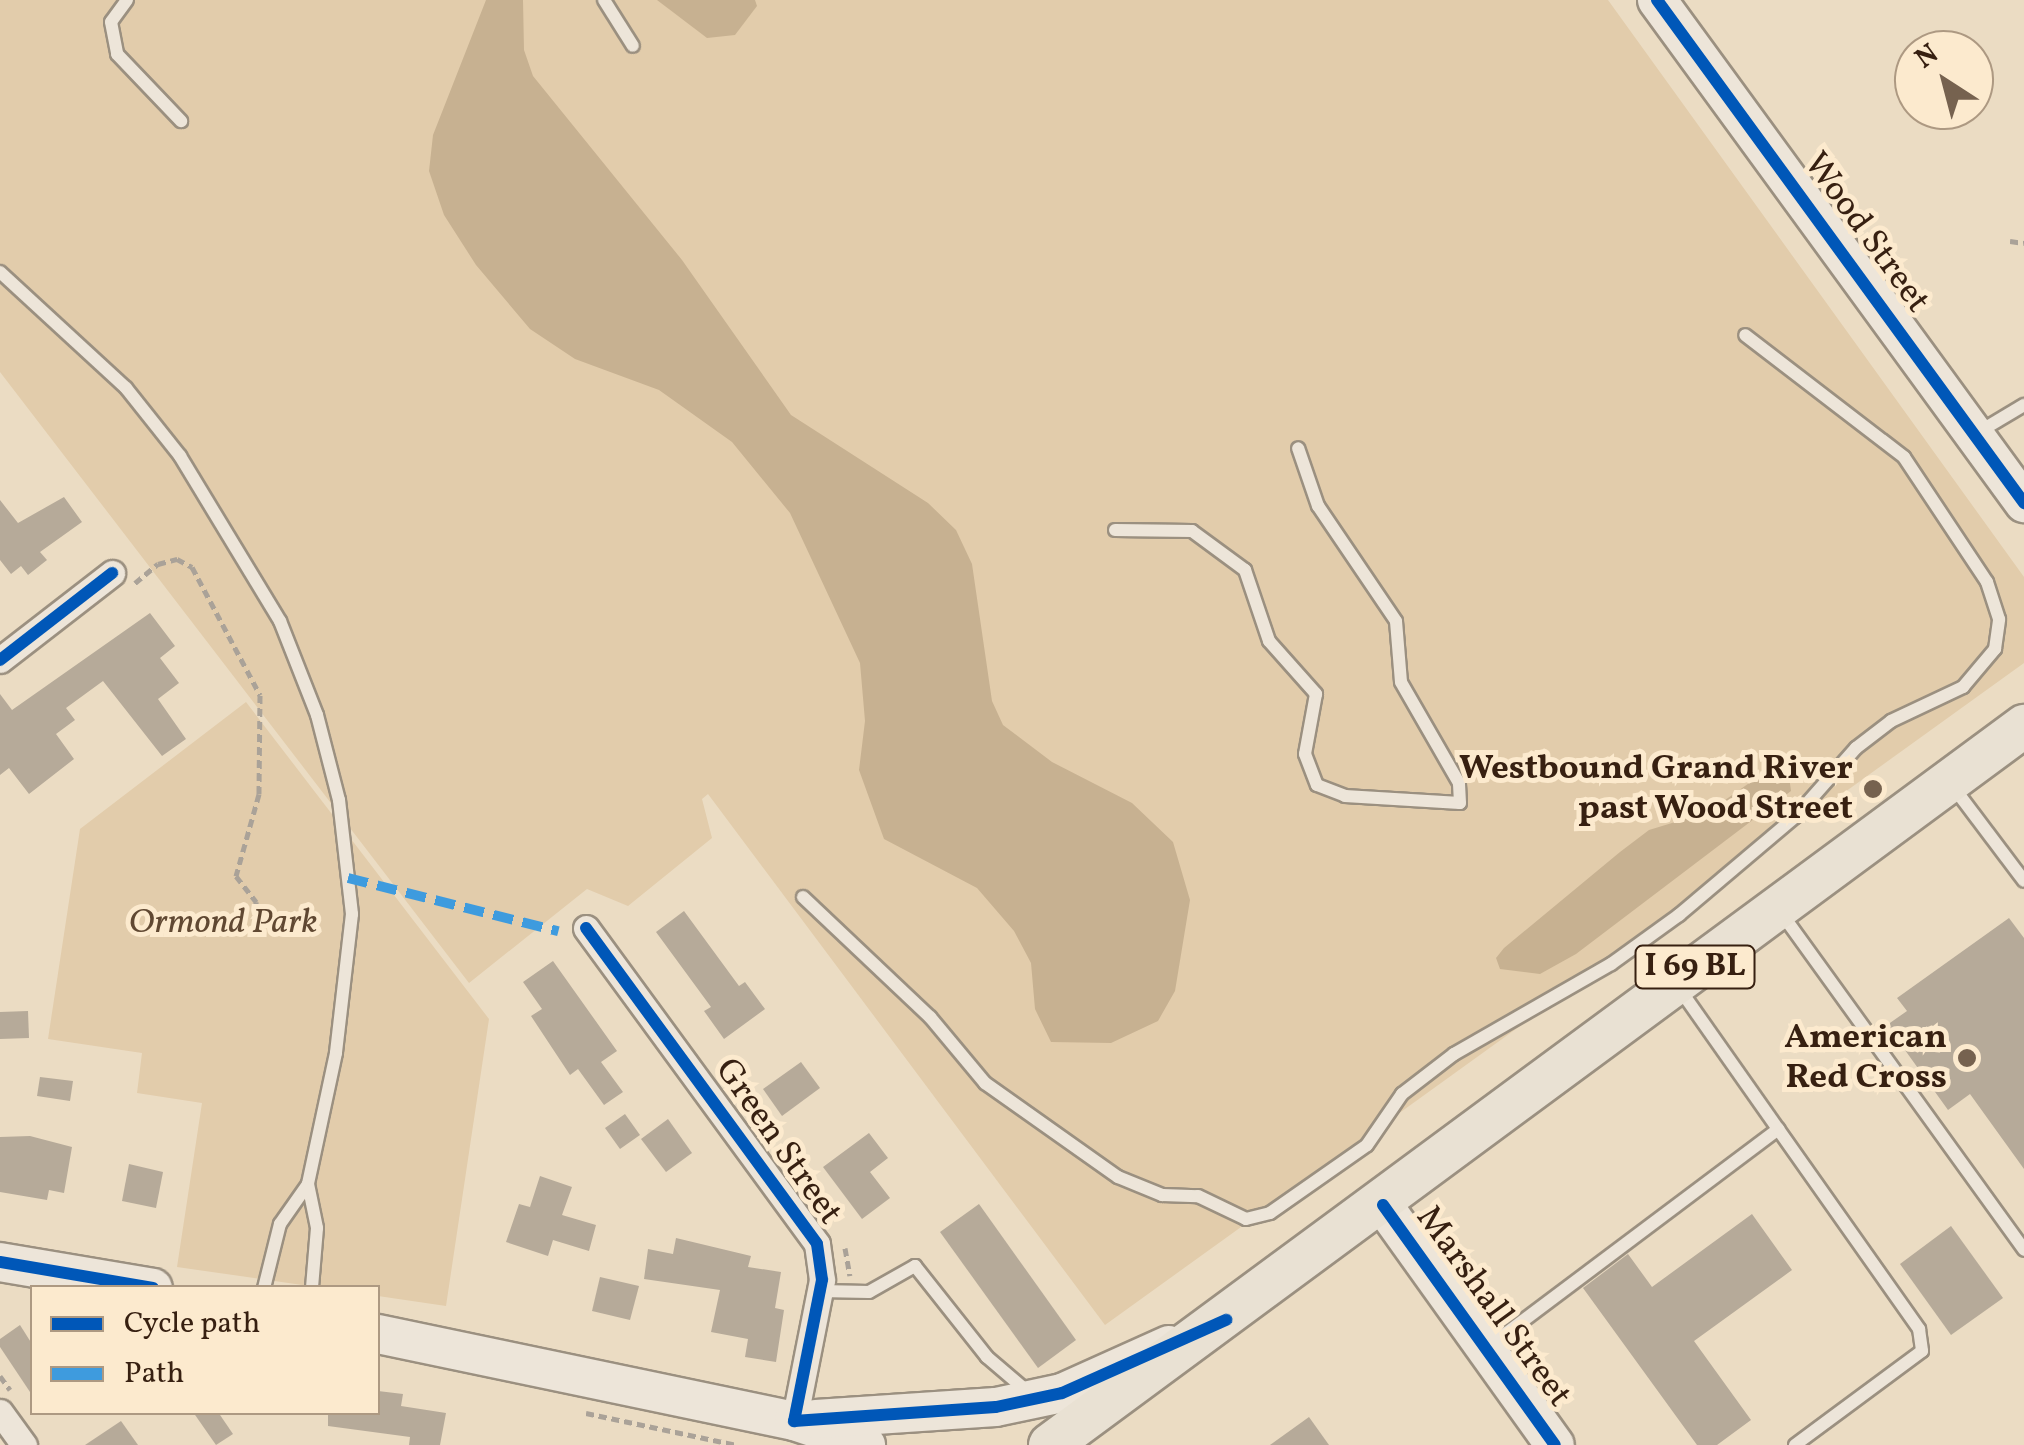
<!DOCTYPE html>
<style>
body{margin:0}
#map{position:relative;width:2024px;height:1445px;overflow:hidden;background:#ebdcc3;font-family:Vollkorn,serif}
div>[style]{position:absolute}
.green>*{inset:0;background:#e2ccab}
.water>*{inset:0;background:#c7b191}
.building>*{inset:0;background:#b6aa99}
.path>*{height:5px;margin-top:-2.5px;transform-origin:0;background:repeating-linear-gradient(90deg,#aaa298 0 8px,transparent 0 13px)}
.roads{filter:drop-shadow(2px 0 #9b9080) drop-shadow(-2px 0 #9b9080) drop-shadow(0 2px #9b9080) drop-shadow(0 -2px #9b9080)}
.lane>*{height:12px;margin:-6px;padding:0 6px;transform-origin:6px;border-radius:6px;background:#ede5d9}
.street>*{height:25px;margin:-12.5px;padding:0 12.5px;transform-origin:12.5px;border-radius:12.5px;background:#ede5d9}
.secondary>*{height:38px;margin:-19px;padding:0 19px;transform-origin:19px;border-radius:19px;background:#ede5d9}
.primary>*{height:42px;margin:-21px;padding:0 21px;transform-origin:21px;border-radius:21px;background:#e9e1d3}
.quiet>*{height:10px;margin-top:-5px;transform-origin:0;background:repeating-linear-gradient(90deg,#3e9bde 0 20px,transparent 0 30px)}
.cycleway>*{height:12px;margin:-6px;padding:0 6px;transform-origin:6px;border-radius:6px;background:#0057b8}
.dots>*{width:28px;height:28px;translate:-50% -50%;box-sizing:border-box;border:5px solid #fceace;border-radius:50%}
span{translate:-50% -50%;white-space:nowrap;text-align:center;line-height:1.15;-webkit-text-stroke:10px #fceace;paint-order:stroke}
.shield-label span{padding:2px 8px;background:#fceace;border:2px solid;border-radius:8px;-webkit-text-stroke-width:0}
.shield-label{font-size:32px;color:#372011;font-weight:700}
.street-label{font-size:35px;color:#372011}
.poi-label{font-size:35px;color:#372011;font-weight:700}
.right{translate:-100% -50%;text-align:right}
.park-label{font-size:35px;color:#604832;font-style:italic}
.legend{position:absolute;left:30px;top:1285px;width:350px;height:130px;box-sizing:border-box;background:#fceace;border:2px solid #ad9982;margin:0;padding:12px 18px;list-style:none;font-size:30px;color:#372011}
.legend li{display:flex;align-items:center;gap:20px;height:50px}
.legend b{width:50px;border:2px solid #ad9982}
.north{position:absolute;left:1894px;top:30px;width:100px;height:100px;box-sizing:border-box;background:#fceace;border:2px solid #ad9982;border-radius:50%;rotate:324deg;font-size:28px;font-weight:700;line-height:40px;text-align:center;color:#372011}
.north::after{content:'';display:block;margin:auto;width:35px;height:45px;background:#76624f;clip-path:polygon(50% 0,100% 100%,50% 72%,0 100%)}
</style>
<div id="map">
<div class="green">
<div style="clip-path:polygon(0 0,1608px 0,2024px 577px,2024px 663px,1105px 1325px,708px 794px,702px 799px,712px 838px,628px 906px,587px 889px,469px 983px,0 372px)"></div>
<div style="clip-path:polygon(246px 702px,489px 1019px,446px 1306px,378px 1296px,378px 1288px,316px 1287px,177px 1267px,202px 1103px,137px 1093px,142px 1053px,48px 1039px,80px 829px)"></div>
</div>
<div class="water">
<div style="clip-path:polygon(486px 0,523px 0,524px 50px,533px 76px,682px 260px,791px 415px,928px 503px,956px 530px,972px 564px,992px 701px,1003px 725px,1052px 762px,1132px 803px,1173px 842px,1190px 900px,1175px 991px,1158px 1021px,1111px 1043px,1051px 1042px,1035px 1009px,1031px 963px,1014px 931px,977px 888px,884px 839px,859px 770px,865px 721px,860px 663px,790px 513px,732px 442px,659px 390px,575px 359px,530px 329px,476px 265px,444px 215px,429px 171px,433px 135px)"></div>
<div style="clip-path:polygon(657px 0,755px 0,757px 6px,735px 35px,707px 38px)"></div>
<div style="clip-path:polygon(1772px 767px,1788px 769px,1791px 791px,1576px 954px,1540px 974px,1500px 969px,1496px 958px,1504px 948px,1620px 852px,1649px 830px,1708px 812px)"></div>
</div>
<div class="building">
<div style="clip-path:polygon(64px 497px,82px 522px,40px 552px,47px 560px,28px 575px,21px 566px,11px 574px,0 560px,0 500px,18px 523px)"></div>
<div style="clip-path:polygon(150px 613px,175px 646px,160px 658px,179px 683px,158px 699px,186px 739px,162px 756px,103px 681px,66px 708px,75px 720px,56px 734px,74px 759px,29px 794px,9px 768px,0 775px,0 694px,12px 710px)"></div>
<div style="clip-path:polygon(684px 911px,739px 986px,745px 982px,765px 1009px,724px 1039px,704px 1011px,711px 1007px,656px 932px)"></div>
<div style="clip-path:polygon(2009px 918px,2024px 938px,2024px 1169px,1970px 1094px,1948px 1110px,1887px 1025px,1907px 1011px,1897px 998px)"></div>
<div style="clip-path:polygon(553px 961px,617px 1051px,601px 1062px,623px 1092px,604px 1105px,578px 1069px,570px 1075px,531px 1016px,542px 1009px,523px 982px)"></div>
<div style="clip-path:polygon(28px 1011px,29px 1038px,0 1039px,0 1012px)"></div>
<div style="clip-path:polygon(801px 1062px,820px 1088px,782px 1116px,763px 1089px)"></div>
<div style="clip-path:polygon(40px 1077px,73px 1081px,70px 1101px,37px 1096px)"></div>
<div style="clip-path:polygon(625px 1114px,640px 1135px,620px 1149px,605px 1128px)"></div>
<div style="clip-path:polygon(668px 1119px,692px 1153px,666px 1172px,641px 1139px)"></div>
<div style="clip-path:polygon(869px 1133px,888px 1158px,870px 1172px,890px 1198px,862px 1219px,823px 1167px)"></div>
<div style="clip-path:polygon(30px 1136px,72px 1147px,64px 1193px,49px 1190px,47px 1200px,0 1192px,0 1137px)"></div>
<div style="clip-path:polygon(129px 1164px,163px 1172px,156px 1208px,122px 1201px)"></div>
<div style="clip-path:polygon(540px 1176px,572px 1187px,562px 1215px,596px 1225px,589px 1251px,553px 1240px,548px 1256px,506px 1242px,519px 1204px,530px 1207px)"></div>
<div style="clip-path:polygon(979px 1204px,1076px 1340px,1038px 1368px,940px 1232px)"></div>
<div style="clip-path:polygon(1752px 1214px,1792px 1270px,1694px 1341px,1751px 1420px,1717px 1445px,1697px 1445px,1583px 1288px,1628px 1254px,1652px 1287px)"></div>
<div style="clip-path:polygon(1951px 1226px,2003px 1298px,1951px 1335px,1900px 1264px)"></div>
<div style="clip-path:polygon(676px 1238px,751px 1256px,748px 1267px,781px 1272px,775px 1308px,784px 1310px,776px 1362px,745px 1357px,748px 1339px,711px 1332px,720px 1290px,644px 1279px,648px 1249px,673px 1254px)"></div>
<div style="clip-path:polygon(600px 1277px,639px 1286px,630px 1320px,592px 1311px)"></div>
<div style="clip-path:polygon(20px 1325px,32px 1344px,32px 1395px,0 1347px,0 1339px)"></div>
<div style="clip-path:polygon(378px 1391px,403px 1394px,401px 1406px,446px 1413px,440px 1445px,409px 1445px,410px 1437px,328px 1426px,328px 1412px,378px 1412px)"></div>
<div style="clip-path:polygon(193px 1412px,218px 1412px,233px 1434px,216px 1445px)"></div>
<div style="clip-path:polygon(1309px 1417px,1329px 1445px,1270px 1445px)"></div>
<div style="clip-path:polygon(121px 1421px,138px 1445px,85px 1445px)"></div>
</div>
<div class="path">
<div style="left:2010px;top:241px;width:14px;rotate:8deg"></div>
<div style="left:135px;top:583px;width:30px;rotate:-40deg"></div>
<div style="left:158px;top:564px;width:20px;rotate:-15deg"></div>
<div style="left:177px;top:559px;width:17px;rotate:28deg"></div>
<div style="left:192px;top:567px;width:145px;rotate:62deg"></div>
<div style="left:260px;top:695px;width:99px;rotate:90.6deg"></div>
<div style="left:259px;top:794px;width:85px;rotate:105.7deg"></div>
<div style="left:236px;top:876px;width:33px;rotate:52deg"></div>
<div style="left:256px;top:902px;width:18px;rotate:87deg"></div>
<div style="left:845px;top:1248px;width:28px;rotate:80deg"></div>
<div style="left:0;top:1376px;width:17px;rotate:54deg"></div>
<div style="left:586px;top:1413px;width:154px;rotate:12deg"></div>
</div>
<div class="roads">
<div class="lane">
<div style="left:127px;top:0;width:27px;rotate:126deg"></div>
<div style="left:111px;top:22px;width:33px;rotate:79deg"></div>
<div style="left:117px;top:54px;width:93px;rotate:46.3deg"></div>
<div style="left:604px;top:0;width:54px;rotate:57.8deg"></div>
<div style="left:0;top:272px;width:171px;rotate:42.6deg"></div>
<div style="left:126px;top:388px;width:87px;rotate:51.5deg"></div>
<div style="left:180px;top:456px;width:193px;rotate:58.8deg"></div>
<div style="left:280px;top:621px;width:101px;rotate:68.5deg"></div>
<div style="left:317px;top:715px;width:88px;rotate:75.5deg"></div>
<div style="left:339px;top:800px;width:115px;rotate:83.5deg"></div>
<div style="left:352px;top:914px;width:140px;rotate:96.6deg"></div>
<div style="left:336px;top:1053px;width:134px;rotate:102.1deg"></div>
<div style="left:1977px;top:433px;width:55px;rotate:-30.8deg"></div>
<div style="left:1115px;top:530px;width:77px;rotate:0.7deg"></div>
<div style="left:1192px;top:531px;width:66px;rotate:36.3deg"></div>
<div style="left:1245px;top:570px;width:75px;rotate:71.3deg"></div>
<div style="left:1269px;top:641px;width:71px;rotate:48.4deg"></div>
<div style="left:1316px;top:694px;width:61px;rotate:100.4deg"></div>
<div style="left:1305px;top:754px;width:33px;rotate:69deg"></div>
<div style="left:1317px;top:785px;width:30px;rotate:21deg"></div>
<div style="left:1345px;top:796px;width:115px;rotate:3.5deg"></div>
<div style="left:1460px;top:803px;width:20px;rotate:-93deg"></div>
<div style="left:1459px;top:783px;width:116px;rotate:-119.9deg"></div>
<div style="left:1401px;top:682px;width:61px;rotate:-94.7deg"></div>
<div style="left:1396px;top:621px;width:139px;rotate:-124.1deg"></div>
<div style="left:1318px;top:506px;width:61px;rotate:-109deg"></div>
<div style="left:1954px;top:788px;width:116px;rotate:53deg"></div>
<div style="left:803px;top:897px;width:175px;rotate:43.4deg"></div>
<div style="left:930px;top:1017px;width:86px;rotate:50.2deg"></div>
<div style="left:985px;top:1083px;width:163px;rotate:35.3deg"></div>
<div style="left:1118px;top:1177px;width:48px;rotate:22.2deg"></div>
<div style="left:1162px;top:1195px;width:36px;rotate:2deg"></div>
<div style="left:1198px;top:1196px;width:53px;rotate:25.6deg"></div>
<div style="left:1246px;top:1219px;width:25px;rotate:-14deg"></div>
<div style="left:1270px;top:1213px;width:118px;rotate:-35deg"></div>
<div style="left:1367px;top:1145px;width:62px;rotate:-55.5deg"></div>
<div style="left:1402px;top:1094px;width:66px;rotate:-37.6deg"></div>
<div style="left:1454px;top:1054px;width:181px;rotate:-29.8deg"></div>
<div style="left:1611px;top:964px;width:84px;rotate:-35.8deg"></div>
<div style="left:1679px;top:915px;width:152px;rotate:-40.2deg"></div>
<div style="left:1795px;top:817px;width:92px;rotate:-48.5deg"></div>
<div style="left:1856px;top:748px;width:44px;rotate:-37.6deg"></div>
<div style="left:1891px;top:721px;width:80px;rotate:-25.3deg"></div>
<div style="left:1963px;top:687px;width:50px;rotate:-49.9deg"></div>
<div style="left:1995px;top:649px;width:30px;rotate:-82deg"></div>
<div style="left:1999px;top:619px;width:39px;rotate:-108deg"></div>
<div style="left:1987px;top:582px;width:150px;rotate:-123.6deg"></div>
<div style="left:1904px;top:457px;width:200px;rotate:-142.5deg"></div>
<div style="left:1782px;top:914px;width:414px;rotate:54.2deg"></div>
<div style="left:1778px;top:1129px;width:245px;rotate:54.8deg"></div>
<div style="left:1919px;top:1329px;width:22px;rotate:82deg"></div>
<div style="left:1922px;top:1351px;width:158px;rotate:143.5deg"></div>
<div style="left:264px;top:1288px;width:66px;rotate:-76deg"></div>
<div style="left:280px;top:1224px;width:49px;rotate:-55deg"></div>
<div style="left:308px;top:1184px;width:45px;rotate:78.4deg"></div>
<div style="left:317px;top:1228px;width:60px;rotate:94.8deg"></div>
<div style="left:820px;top:1291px;width:49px;rotate:1.2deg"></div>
<div style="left:869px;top:1292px;width:53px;rotate:-29.5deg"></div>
<div style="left:915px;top:1266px;width:116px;rotate:51.6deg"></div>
<div style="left:987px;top:1357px;width:52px;rotate:40.4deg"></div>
<div style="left:1488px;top:1347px;width:363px;rotate:-36.9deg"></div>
<div style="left:1778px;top:1129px;width:172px;rotate:-125.1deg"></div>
</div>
<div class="street">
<div style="left:0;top:660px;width:142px;rotate:-37.8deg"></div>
<div style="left:586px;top:928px;width:391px;rotate:53.8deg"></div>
<div style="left:817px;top:1244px;width:36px;rotate:82deg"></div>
<div style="left:822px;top:1280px;width:144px;rotate:101.2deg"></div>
<div style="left:0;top:1412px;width:41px;rotate:54deg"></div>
</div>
<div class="secondary">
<div style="left:1657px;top:0;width:623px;rotate:53.88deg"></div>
<div style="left:1383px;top:1205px;width:295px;rotate:54.4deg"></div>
<div style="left:0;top:1262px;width:155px;rotate:9.6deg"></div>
<div style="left:378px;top:1334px;width:425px;rotate:11.8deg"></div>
<div style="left:794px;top:1421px;width:76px;rotate:18.4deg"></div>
<div style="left:816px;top:1419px;width:180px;rotate:-3.8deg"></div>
<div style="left:996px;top:1407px;width:67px;rotate:-12deg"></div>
<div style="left:1062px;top:1393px;width:117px;rotate:-24.2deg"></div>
</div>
<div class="primary">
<div style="left:1050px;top:1445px;width:1211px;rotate:-36.43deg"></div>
</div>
</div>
<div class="quiet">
<div style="left:348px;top:878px;width:217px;rotate:14.2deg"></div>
</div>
<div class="cycleway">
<div style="left:1657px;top:0;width:623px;rotate:53.88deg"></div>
<div style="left:0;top:660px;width:142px;rotate:-37.8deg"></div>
<div style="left:586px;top:928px;width:391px;rotate:53.8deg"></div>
<div style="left:817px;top:1244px;width:36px;rotate:82deg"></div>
<div style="left:822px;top:1280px;width:144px;rotate:101.2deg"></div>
<div style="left:794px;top:1421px;width:202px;rotate:-4deg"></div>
<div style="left:996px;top:1407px;width:67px;rotate:-12deg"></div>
<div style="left:1062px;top:1393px;width:180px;rotate:-24deg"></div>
<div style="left:1383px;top:1205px;width:295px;rotate:54.4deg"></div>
<div style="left:0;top:1262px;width:155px;rotate:9.6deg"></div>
</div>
<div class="dots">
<div style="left:1873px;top:789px;background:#76624f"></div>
<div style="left:1967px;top:1058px;background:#76624f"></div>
</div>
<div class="shield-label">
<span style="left:1695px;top:967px">I 69 BL</span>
</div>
<div class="street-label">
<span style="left:1866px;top:233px;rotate:54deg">Wood Street</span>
<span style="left:778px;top:1142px;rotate:55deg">Green Street</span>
<span style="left:1493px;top:1307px;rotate:54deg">Marshall Street</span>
</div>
<div class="poi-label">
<span class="right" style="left:1853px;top:789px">Westbound Grand River<br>past Wood Street</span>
<span class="right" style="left:1947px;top:1058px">American<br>Red Cross</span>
</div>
<div class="park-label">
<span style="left:223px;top:923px">Ormond Park</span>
</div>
<ul class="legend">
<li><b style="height:12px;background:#0057b8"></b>Cycle path</li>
<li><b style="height:12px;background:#3e9bde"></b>Path</li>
</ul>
<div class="north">N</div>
</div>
